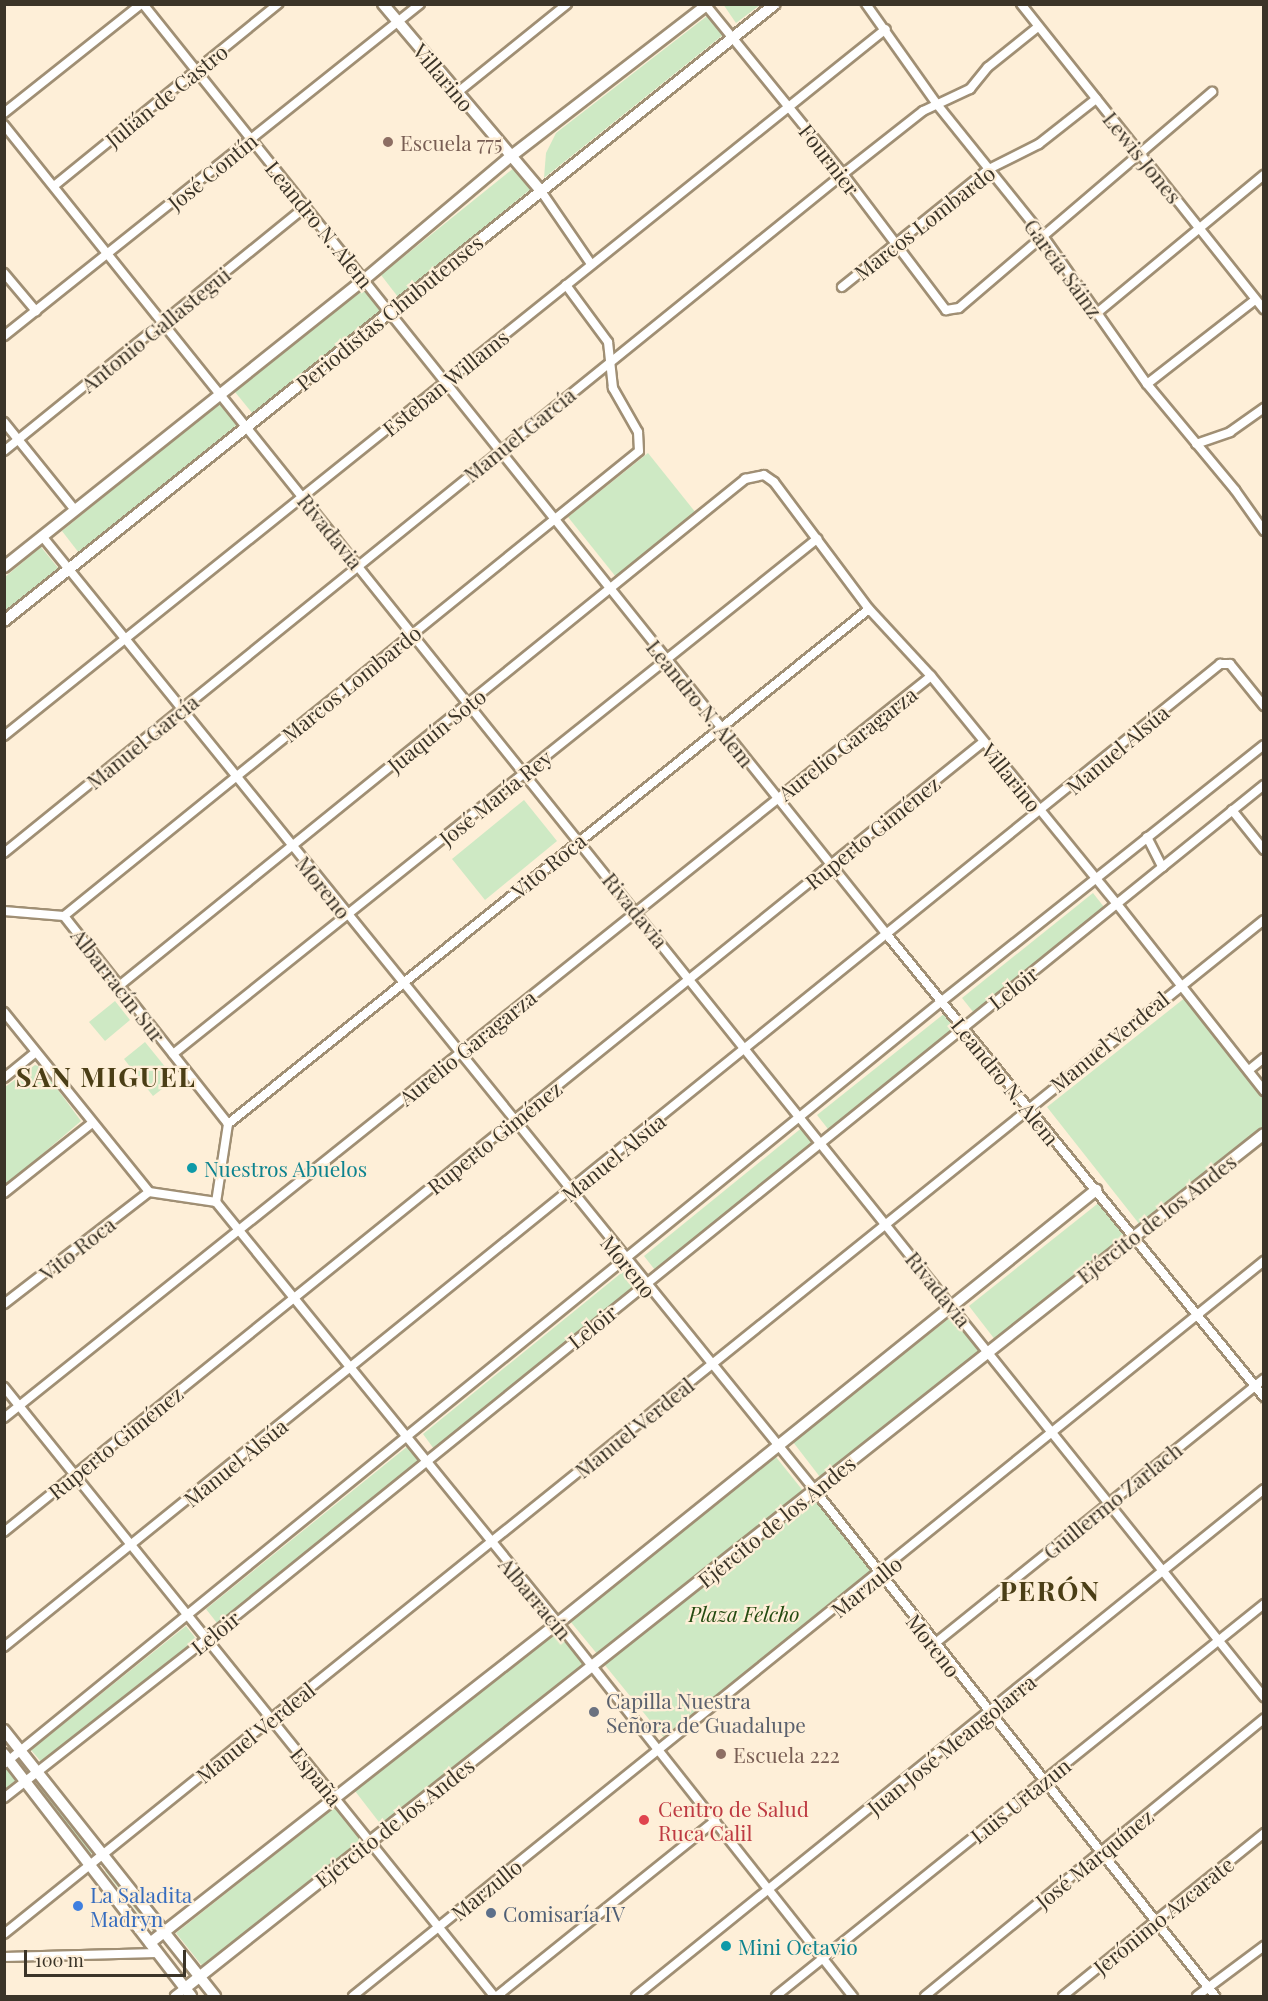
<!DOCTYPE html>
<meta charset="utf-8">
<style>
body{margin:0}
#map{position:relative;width:1268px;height:2001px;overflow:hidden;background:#feefd8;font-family:"Playfair Display",serif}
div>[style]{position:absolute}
.green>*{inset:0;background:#cee9c4}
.roads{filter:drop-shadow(2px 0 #a08f74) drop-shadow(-2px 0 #a08f74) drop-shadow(0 2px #a08f74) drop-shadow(0 -2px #a08f74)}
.minor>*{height:8px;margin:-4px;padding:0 4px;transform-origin:4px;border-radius:4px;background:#fff}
.tertiary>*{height:10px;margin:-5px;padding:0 5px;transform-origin:5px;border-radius:5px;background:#fff}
.dots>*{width:16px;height:16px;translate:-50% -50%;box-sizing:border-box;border:3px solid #feefd8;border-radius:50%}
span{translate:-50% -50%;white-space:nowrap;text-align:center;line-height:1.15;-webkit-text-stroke:4.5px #feefd8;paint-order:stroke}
.street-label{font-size:21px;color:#3b3428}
.education-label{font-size:21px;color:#785e54}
.left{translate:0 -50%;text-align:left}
.culture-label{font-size:21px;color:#0d838f}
.park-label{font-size:21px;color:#244b11;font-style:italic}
.worship-label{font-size:21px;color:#5b616d}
.health-label{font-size:21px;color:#be3a42}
.shop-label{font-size:21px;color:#366cbe}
.service-label{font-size:21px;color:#4e5e75}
.district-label{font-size:27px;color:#4b3e16;font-weight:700;letter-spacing:1.5px}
.frame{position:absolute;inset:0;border:6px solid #3b3428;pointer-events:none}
.scale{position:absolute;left:24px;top:1950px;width:162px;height:27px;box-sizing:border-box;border:3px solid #3b3428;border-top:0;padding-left:8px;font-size:18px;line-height:21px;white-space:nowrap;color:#3b3428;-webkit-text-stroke:4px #feefd8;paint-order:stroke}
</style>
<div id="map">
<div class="green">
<div style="clip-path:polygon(723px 4px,760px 4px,760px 5px,736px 23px)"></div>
<div style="clip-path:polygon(707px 16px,723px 35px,544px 178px,546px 153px,556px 133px)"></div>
<div style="clip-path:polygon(515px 167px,532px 188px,398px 297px,381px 275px)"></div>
<div style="clip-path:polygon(369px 283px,387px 305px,253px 414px,235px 392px)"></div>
<div style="clip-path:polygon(221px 401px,239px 423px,79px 553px,62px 531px)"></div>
<div style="clip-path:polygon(648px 453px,696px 513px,616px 577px,568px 517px)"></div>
<div style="clip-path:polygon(41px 547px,59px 569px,5px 613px,5px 577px)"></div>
<div style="clip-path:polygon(524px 800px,557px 841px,485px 900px,452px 859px)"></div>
<div style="clip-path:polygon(1093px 893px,1104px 907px,974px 1013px,962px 998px)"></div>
<div style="clip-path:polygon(1186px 997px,1263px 1095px,1263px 1127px,1140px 1225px,1047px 1107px)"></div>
<div style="clip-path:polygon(115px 1001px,130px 1020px,105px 1041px,89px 1022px)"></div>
<div style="clip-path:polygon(945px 1013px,956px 1027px,828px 1129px,817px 1115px)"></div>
<div style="clip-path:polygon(145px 1042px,175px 1079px,153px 1096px,124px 1059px)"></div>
<div style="clip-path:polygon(35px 1065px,41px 1067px,81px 1121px,5px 1186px,5px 1087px)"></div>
<div style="clip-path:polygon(804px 1126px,815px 1141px,655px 1270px,644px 1256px)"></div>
<div style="clip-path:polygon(1101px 1201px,1128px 1235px,996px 1341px,969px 1306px)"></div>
<div style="clip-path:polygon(625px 1270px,637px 1284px,434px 1449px,423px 1434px)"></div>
<div style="clip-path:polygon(952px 1316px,979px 1351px,820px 1477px,793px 1442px)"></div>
<div style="clip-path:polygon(408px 1446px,419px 1460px,217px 1623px,206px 1609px)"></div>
<div style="clip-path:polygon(776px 1457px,804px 1492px,598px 1655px,570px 1621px)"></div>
<div style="clip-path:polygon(812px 1497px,872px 1573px,665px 1739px,604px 1664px)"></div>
<div style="clip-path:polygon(186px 1626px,197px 1640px,43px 1764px,31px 1750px)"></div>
<div style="clip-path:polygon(556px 1631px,584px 1665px,382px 1826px,355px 1791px)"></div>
<div style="clip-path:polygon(8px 1766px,19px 1780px,5px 1792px,5px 1769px)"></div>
<div style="clip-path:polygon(40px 1783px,94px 1851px,91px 1854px,36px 1786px)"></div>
<div style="clip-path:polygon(335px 1807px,362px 1841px,203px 1967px,176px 1933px)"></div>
<div style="clip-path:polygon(108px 1868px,158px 1930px,154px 1933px,105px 1871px)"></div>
</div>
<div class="roads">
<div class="minor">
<div style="left:143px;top:4px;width:1193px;rotate:51.36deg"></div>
<div style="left:888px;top:936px;width:595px;rotate:50.8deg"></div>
<div style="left:705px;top:4px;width:219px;rotate:50.9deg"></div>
<div style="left:843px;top:174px;width:171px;rotate:52.9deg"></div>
<div style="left:946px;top:310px;width:13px;rotate:-9deg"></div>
<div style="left:959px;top:308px;width:333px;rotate:-40.5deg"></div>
<div style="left:866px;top:4px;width:121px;rotate:54.7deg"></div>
<div style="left:936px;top:103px;width:171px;rotate:51.2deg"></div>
<div style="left:1043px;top:236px;width:181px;rotate:54.9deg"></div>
<div style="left:1147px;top:384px;width:138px;rotate:50.3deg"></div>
<div style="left:1235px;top:490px;width:50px;rotate:54.7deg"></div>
<div style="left:1021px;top:4px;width:390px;rotate:51.5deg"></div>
<div style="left:458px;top:92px;width:140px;rotate:-38.9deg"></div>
<div style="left:4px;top:113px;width:175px;rotate:-38.5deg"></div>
<div style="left:4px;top:125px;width:2015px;rotate:51.29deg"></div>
<div style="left:54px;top:186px;width:289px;rotate:-39.1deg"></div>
<div style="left:541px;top:191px;width:88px;rotate:55.6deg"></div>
<div style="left:4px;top:273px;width:50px;rotate:49.9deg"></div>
<div style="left:842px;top:287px;width:189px;rotate:-38.8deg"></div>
<div style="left:989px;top:169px;width:56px;rotate:-26.6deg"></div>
<div style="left:1039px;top:144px;width:73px;rotate:-38.3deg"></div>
<div style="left:1097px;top:313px;width:217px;rotate:-39.6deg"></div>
<div style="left:4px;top:336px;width:532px;rotate:-38.59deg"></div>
<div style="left:1147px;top:384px;width:137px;rotate:-37.9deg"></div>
<div style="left:4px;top:422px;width:113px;rotate:51.1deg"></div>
<div style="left:1196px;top:444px;width:36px;rotate:-19deg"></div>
<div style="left:1230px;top:432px;width:42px;rotate:-35.2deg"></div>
<div style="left:4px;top:451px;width:387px;rotate:-39deg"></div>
<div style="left:42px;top:536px;width:1238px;rotate:51deg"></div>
<div style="left:821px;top:1498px;width:635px;rotate:51.65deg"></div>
<div style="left:4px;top:736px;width:1130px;rotate:-38.72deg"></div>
<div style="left:1232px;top:810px;width:51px;rotate:51.3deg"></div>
<div style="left:1147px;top:837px;width:34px;rotate:63deg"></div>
<div style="left:4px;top:853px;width:1079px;rotate:-38.98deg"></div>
<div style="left:843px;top:174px;width:102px;rotate:-38.2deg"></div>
<div style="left:923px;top:111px;width:52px;rotate:-25.1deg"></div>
<div style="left:970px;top:89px;width:28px;rotate:-51deg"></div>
<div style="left:988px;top:67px;width:64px;rotate:-38.7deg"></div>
<div style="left:4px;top:911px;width:60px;rotate:4.8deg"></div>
<div style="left:64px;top:916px;width:265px;rotate:51.7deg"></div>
<div style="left:228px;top:1124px;width:79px;rotate:98.7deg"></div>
<div style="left:64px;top:916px;width:739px;rotate:-38.96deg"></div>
<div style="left:639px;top:451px;width:19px;rotate:-93deg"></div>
<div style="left:638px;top:432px;width:51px;rotate:-119.6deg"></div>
<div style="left:613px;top:388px;width:46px;rotate:-96.2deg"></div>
<div style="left:608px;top:342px;width:71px;rotate:-126.4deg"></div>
<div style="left:119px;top:986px;width:806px;rotate:-39deg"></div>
<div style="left:745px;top:479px;width:19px;rotate:-12deg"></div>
<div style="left:764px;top:475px;width:12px;rotate:35deg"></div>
<div style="left:774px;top:482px;width:159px;rotate:53.2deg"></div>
<div style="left:869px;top:609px;width:91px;rotate:47.2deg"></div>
<div style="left:931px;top:676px;width:294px;rotate:50.8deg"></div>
<div style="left:1117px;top:904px;width:238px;rotate:51.8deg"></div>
<div style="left:4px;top:1012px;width:231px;rotate:51.1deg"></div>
<div style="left:149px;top:1192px;width:68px;rotate:8.5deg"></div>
<div style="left:173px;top:1054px;width:825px;rotate:-38.65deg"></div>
<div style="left:1249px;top:1070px;width:19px;rotate:-39deg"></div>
<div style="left:4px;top:1078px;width:41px;rotate:-39.1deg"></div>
<div style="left:228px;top:1124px;width:822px;rotate:-38.78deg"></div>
<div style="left:4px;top:1193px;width:112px;rotate:-38.5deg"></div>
<div style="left:216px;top:1202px;width:542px;rotate:50.91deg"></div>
<div style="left:558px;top:1623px;width:476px;rotate:51.7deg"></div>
<div style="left:4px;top:1304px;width:183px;rotate:-37.7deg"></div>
<div style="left:4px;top:1387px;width:782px;rotate:51.18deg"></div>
<div style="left:4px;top:1418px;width:1187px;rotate:-38.67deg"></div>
<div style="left:4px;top:1532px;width:1258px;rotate:-38.9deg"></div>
<div style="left:933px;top:1645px;width:425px;rotate:-38.8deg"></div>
<div style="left:4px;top:1647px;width:1564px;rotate:-38.95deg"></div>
<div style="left:1220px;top:664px;width:10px"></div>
<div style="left:1230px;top:664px;width:54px;rotate:51deg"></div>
<div style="left:4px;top:1764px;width:1209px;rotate:-39.13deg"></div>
<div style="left:942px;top:1001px;width:411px;rotate:-38.5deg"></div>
<div style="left:4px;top:1798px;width:258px;rotate:-38.1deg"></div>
<div style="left:207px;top:1639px;width:1359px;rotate:-38.94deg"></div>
<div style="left:4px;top:1934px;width:1617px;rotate:-38.83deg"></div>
<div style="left:4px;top:1957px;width:153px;rotate:-1.5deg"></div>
<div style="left:175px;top:1996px;width:11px;rotate:-38deg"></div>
<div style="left:353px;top:1996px;width:1171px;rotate:-38.9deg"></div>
<div style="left:497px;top:1996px;width:280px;rotate:-38.8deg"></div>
<div style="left:636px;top:1996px;width:807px;rotate:-38.91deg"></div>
<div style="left:776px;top:1996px;width:626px;rotate:-38.77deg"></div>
<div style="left:925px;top:1996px;width:438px;rotate:-39.3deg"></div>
<div style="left:1063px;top:1996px;width:259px;rotate:-39deg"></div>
<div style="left:1197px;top:1996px;width:84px;rotate:-36.7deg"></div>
</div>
<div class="tertiary">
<div style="left:383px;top:4px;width:245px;rotate:49.8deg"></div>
<div style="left:4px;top:567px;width:462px;rotate:-38.6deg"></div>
<div style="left:365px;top:279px;width:189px;rotate:-40.1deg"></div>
<div style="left:510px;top:157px;width:250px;rotate:-37.7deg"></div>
<div style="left:4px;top:621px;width:987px;rotate:-38.67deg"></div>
<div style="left:4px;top:1730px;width:340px;rotate:51.6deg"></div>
<div style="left:4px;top:1754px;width:306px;rotate:52.3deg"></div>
<div style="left:150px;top:1943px;width:519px;rotate:-38.11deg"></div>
<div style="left:558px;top:1623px;width:691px;rotate:-38.83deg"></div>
<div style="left:184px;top:1989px;width:1377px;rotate:-38.37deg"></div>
</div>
</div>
<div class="dots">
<div style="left:388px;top:142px;background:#8d6e63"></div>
<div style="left:192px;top:1168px;background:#0f9aa8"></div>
<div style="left:594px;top:1712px;background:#6b7280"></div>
<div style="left:721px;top:1754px;background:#8d6e63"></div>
<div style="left:644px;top:1820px;background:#e0444e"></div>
<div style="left:78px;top:1906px;background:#3f7fe0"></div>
<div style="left:491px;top:1913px;background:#5c6f8a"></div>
<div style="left:726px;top:1946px;background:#0f9aa8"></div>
</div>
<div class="street-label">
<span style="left:444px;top:77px;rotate:50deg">Villarino</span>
<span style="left:166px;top:95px;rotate:-39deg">Julián de Castro</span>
<span style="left:1143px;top:157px;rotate:51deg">Lewis Jones</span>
<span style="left:830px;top:159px;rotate:52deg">Fournier</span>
<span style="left:212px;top:171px;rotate:-39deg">José Contín</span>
<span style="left:924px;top:222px;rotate:-38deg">Marcos Lombardo</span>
<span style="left:320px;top:224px;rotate:51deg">Leandro N. Alem</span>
<span style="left:1064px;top:268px;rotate:54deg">García Sáinz</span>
<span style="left:389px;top:312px;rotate:-39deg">Periodistas Chubutenses</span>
<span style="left:155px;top:329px;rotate:-39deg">Antonio Gallastegui</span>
<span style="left:445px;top:382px;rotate:-39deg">Esteban Willams</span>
<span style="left:519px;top:434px;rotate:-39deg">Manuel García</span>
<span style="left:331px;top:531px;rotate:51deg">Rivadavia</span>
<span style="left:351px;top:683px;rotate:-39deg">Marcos Lombardo</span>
<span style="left:701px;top:703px;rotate:51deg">Leandro N. Alem</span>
<span style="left:436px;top:730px;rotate:-39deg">Juaquín Soto</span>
<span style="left:142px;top:741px;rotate:-39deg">Manuel García</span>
<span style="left:847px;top:743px;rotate:-38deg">Aurelio Garagarza</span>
<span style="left:1117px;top:749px;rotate:-40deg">Manuel Alsúa</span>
<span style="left:1012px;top:777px;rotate:51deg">Villarino</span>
<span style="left:495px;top:797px;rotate:-39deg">José María Rey</span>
<span style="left:872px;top:832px;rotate:-39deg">Ruperto Giménez</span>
<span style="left:548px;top:865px;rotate:-39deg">Vito Roca</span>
<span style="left:324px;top:887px;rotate:51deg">Moreno</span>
<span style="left:636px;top:910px;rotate:51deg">Rivadavia</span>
<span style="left:119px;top:985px;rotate:52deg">Albarracín Sur</span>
<span style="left:1013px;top:987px;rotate:-38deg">Leloir</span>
<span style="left:1109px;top:1041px;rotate:-39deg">Manuel Verdeal</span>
<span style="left:467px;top:1047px;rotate:-39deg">Aurelio Garagarza</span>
<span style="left:1006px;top:1081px;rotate:51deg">Leandro N. Alem</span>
<span style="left:494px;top:1137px;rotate:-39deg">Ruperto Giménez</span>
<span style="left:613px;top:1157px;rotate:-39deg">Manuel Alsúa</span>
<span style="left:1156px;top:1218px;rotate:-38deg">Ejército de los Andes</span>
<span style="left:77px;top:1248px;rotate:-38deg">Vito Roca</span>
<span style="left:629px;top:1266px;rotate:51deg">Moreno</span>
<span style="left:939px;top:1289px;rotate:51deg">Rivadavia</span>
<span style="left:592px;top:1326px;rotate:-39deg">Leloir</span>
<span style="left:634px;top:1427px;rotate:-39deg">Manuel Verdeal</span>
<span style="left:115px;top:1442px;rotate:-39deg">Ruperto Giménez</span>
<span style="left:235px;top:1462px;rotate:-39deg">Manuel Alsúa</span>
<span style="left:1112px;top:1500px;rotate:-39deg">Guillermo Zarlach</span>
<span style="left:776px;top:1521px;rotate:-39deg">Ejército de los Andes</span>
<span style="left:866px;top:1586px;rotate:-39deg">Marzullo</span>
<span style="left:536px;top:1598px;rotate:50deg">Albarracín</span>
<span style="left:215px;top:1632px;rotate:-39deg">Leloir</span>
<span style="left:934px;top:1645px;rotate:52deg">Moreno</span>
<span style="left:255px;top:1732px;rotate:-39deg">Manuel Verdeal</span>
<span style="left:951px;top:1744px;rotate:-39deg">Juan José Meangolarra</span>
<span style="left:317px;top:1776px;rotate:51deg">España</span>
<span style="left:1020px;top:1800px;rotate:-39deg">Luis Urtazun</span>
<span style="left:394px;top:1822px;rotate:-38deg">Ejército de los Andes</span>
<span style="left:1094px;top:1858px;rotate:-39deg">José Marquínez</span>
<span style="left:486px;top:1889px;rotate:-39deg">Marzullo</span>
<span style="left:1163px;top:1915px;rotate:-39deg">Jerónimo Azcarate</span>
</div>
<div class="education-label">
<span class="left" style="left:400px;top:142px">Escuela 775</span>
<span class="left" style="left:733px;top:1754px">Escuela 222</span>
</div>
<div class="culture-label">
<span class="left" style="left:204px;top:1168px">Nuestros Abuelos</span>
<span class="left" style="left:738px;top:1946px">Mini Octavio</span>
</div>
<div class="park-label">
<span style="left:744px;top:1613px">Plaza Felcho</span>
</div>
<div class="worship-label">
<span class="left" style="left:606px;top:1712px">Capilla Nuestra<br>Señora de Guadalupe</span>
</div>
<div class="health-label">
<span class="left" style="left:658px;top:1820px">Centro de Salud<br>Ruca Calil</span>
</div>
<div class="shop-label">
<span class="left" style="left:90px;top:1906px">La Saladita<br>Madryn</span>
</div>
<div class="service-label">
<span class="left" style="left:503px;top:1913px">Comisaría IV</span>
</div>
<div class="district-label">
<span style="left:106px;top:1077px">SAN MIGUEL</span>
<span style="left:1050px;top:1591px">PERÓN</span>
</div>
<div class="frame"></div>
<div class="scale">100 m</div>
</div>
